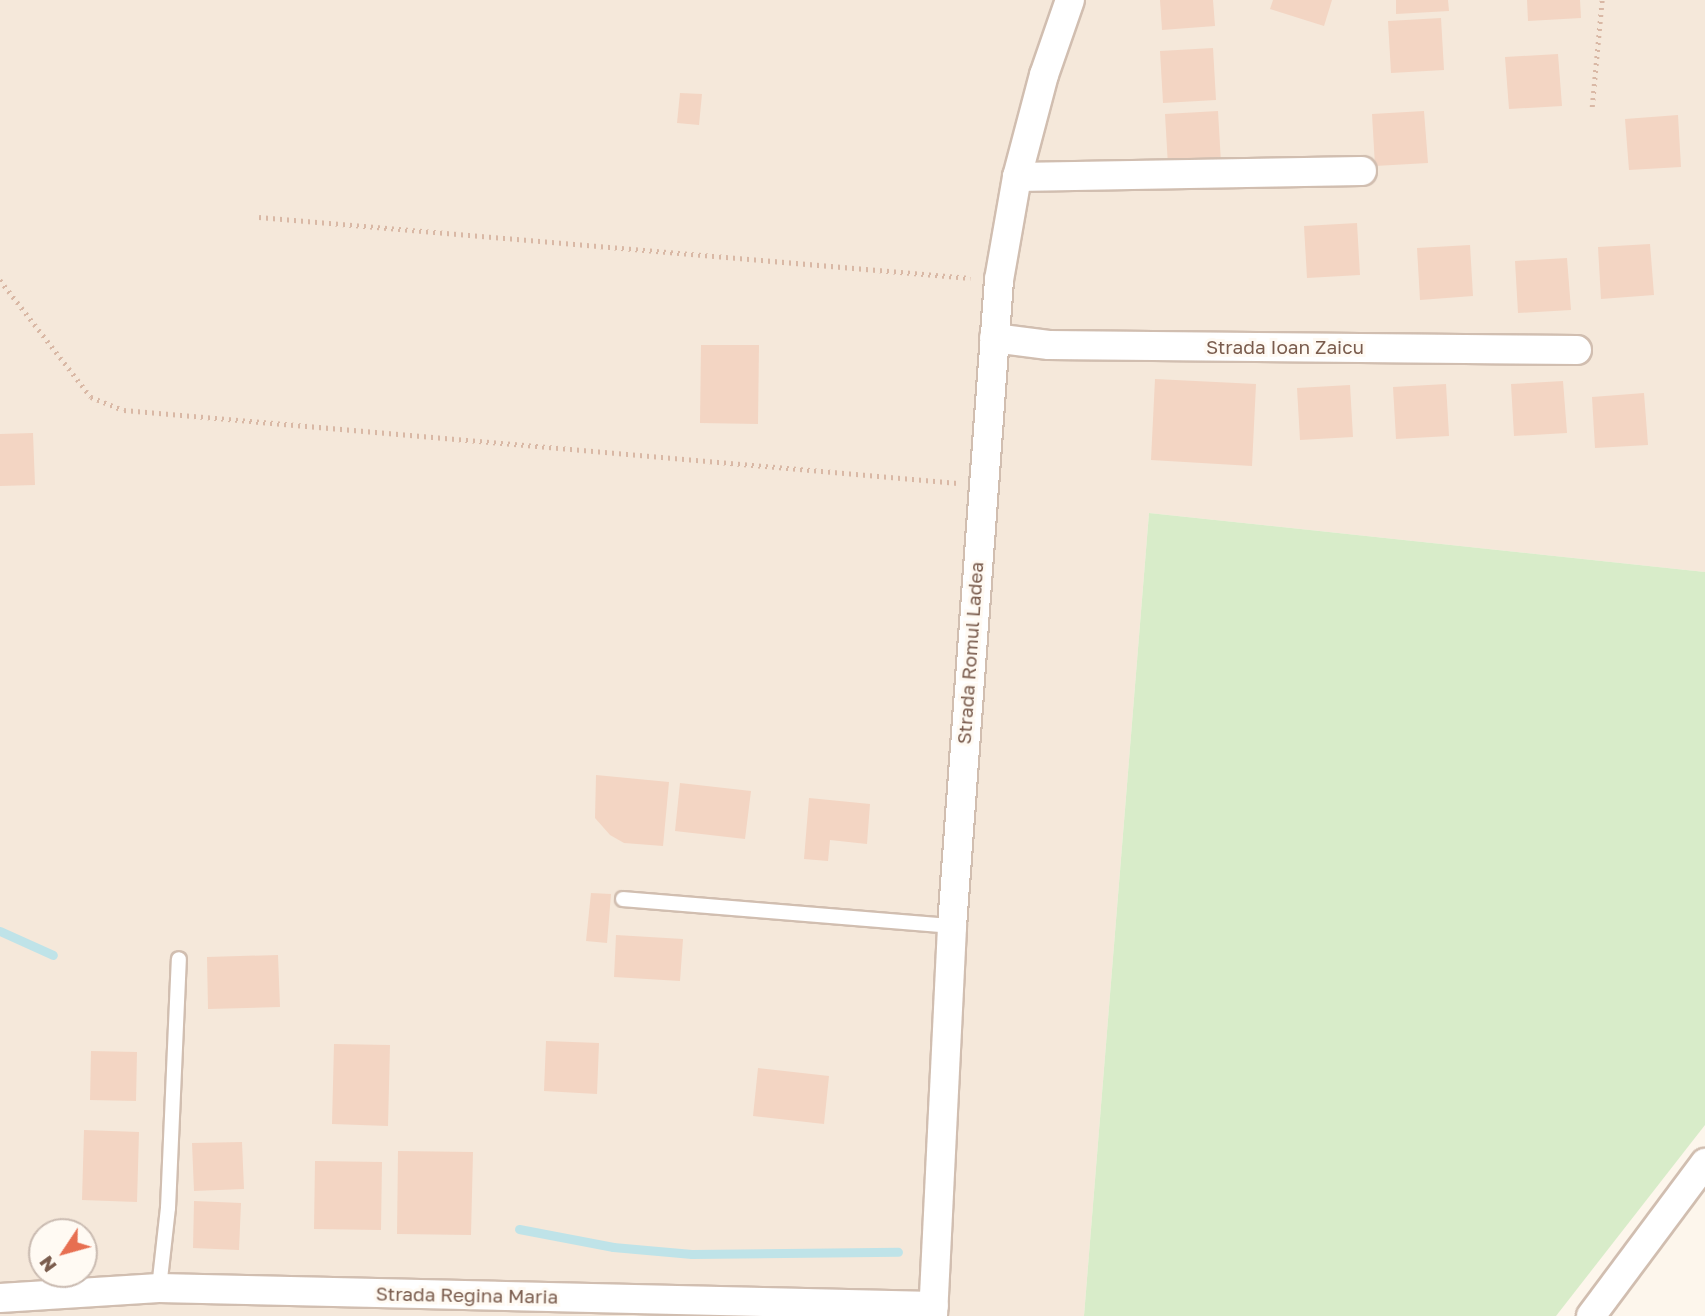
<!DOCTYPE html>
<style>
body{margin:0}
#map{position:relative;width:1705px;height:1316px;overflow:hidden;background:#fdf6ec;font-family:"Golos Text",sans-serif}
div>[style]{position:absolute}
.residential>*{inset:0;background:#f5e8da}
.green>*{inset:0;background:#d8ecc9}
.stream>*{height:9px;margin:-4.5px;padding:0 4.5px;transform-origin:4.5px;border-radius:4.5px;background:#bfe3e8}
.building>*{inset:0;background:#f3d5c3}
.path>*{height:4.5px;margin-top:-2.25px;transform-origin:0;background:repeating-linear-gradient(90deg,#d9b8a5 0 2px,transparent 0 7px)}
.roads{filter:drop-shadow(2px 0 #d1beb0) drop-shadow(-2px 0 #d1beb0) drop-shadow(0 2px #d1beb0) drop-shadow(0 -2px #d1beb0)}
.lane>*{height:14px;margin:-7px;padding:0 7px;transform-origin:7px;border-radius:7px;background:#fff}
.street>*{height:28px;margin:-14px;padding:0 14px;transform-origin:14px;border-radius:14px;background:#fff}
span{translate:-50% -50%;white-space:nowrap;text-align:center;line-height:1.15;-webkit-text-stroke:6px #fffaf3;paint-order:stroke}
.street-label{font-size:19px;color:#7a5c4d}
.north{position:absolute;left:28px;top:1218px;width:70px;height:70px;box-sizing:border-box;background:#fffaf3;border:2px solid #cabbb1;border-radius:50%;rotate:234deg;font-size:19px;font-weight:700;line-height:28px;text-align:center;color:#7a5c4d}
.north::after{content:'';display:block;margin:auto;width:24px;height:32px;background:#e76f51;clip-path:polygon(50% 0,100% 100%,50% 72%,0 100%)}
</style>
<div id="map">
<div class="residential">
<div style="clip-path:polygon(evenodd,0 0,1705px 0,1705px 572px,1149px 513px,1084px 1316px,0 1316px,0 0,42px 1232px,84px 1232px,84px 1274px,42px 1274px,42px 1232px)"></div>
</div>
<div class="green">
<div style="clip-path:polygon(1149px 513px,1705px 572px,1705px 1125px,1556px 1316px,1084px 1316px)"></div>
</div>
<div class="stream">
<div style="left:0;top:931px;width:58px;rotate:24.4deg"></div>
<div style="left:519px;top:1229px;width:96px;rotate:10.8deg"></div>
<div style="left:613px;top:1247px;width:79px;rotate:5.1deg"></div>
<div style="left:692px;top:1254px;width:206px;rotate:-0.6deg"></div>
</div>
<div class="building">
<div style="clip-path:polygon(1160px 0,1213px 0,1215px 26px,1162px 30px)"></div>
<div style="clip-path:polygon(1273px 0,1332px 0,1324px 26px,1270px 9px)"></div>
<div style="clip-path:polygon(1396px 0,1448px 0,1449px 11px,1396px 14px)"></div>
<div style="clip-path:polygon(1527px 0,1580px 0,1581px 18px,1528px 21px)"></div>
<div style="clip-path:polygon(1441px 18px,1444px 70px,1391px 73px,1388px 21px)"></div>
<div style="clip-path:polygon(1213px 48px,1216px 100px,1163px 103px,1160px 51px)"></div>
<div style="clip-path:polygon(1558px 54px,1562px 106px,1509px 109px,1505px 57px)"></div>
<div style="clip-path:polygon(680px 93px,702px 94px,699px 125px,677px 123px)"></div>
<div style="clip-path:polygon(1218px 111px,1221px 163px,1168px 166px,1165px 114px)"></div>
<div style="clip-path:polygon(1424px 111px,1428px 163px,1375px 166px,1372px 114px)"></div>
<div style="clip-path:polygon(1678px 115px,1681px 167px,1629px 170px,1625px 119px)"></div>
<div style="clip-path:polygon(1357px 223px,1360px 275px,1307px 278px,1304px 226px)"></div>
<div style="clip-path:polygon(1650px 244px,1654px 295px,1601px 299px,1598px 247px)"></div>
<div style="clip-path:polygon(1470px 245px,1473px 296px,1420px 300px,1417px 248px)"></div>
<div style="clip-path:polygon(1567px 258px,1571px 310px,1518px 313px,1515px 261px)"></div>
<div style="clip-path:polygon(701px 345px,759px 345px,758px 424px,700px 423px)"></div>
<div style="clip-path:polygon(1155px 379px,1256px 384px,1252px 466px,1151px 460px)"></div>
<div style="clip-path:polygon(1563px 381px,1567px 433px,1514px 436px,1511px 384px)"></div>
<div style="clip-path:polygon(1446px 384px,1449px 436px,1396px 439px,1393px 387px)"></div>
<div style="clip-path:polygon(1350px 385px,1353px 437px,1300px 440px,1297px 388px)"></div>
<div style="clip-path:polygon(1644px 393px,1648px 445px,1595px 448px,1592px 397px)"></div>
<div style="clip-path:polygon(33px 433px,35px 485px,0 486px,0 434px)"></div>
<div style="clip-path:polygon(596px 775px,669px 782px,663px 846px,624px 843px,610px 835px,595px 818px)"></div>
<div style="clip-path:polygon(680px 783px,751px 791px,745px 839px,675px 831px)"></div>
<div style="clip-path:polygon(809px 798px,870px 804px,867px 844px,830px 840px,828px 861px,804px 859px)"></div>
<div style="clip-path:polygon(591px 893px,611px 894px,607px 943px,586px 941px)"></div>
<div style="clip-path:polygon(616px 935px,683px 939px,680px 981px,614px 977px)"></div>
<div style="clip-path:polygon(278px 955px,280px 1007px,208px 1009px,207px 957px)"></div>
<div style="clip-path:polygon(546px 1041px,599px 1043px,597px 1094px,544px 1091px)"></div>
<div style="clip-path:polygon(334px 1044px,390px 1045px,388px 1126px,332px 1124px)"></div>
<div style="clip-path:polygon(91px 1051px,137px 1052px,136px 1101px,90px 1100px)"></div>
<div style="clip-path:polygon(758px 1068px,829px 1076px,824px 1124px,753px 1116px)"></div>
<div style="clip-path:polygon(84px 1130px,139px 1132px,137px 1202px,82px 1200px)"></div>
<div style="clip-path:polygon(242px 1142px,244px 1189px,194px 1191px,192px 1143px)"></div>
<div style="clip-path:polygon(398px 1151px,473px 1152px,471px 1235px,397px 1234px)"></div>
<div style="clip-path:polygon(315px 1161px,382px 1162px,381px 1230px,314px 1229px)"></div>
<div style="clip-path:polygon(194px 1201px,241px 1203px,239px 1250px,193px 1248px)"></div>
</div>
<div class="path">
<div style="left:1592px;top:107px;width:107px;rotate:-84.7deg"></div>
<div style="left:259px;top:217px;width:714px;rotate:4.9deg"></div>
<div style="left:0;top:280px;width:148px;rotate:52.1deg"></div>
<div style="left:91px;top:397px;width:35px;rotate:22deg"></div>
<div style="left:124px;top:410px;width:837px;rotate:5deg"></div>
</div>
<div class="roads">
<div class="lane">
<div style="left:623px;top:899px;width:330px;rotate:4.7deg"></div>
<div style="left:159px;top:1288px;width:81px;rotate:-83.6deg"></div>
<div style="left:168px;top:1208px;width:249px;rotate:-87.5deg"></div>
</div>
<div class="street">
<div style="left:1017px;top:177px;width:345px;rotate:-1deg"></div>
<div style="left:994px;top:338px;width:55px;rotate:7.3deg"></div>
<div style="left:1049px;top:345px;width:528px;rotate:0.54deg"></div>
<div style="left:0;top:1298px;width:159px;rotate:-3.6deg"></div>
<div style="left:159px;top:1288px;width:775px;rotate:1.33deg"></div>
<div style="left:933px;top:1316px;width:390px;rotate:-87.2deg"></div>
<div style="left:952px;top:926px;width:648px;rotate:-85.84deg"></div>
<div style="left:999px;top:280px;width:105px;rotate:-80.1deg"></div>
<div style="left:1017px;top:177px;width:106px;rotate:-75.2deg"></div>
<div style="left:1044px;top:75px;width:79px;rotate:-70.9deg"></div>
<div style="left:1591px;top:1316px;width:191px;rotate:-53.3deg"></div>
</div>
</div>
<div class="street-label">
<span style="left:1285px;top:347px">Strada Ioan Zaicu</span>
<span style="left:970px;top:653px;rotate:-86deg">Strada Romul Ladea</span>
<span style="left:467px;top:1295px;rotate:1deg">Strada Regina Maria</span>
</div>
<div class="north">N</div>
</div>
